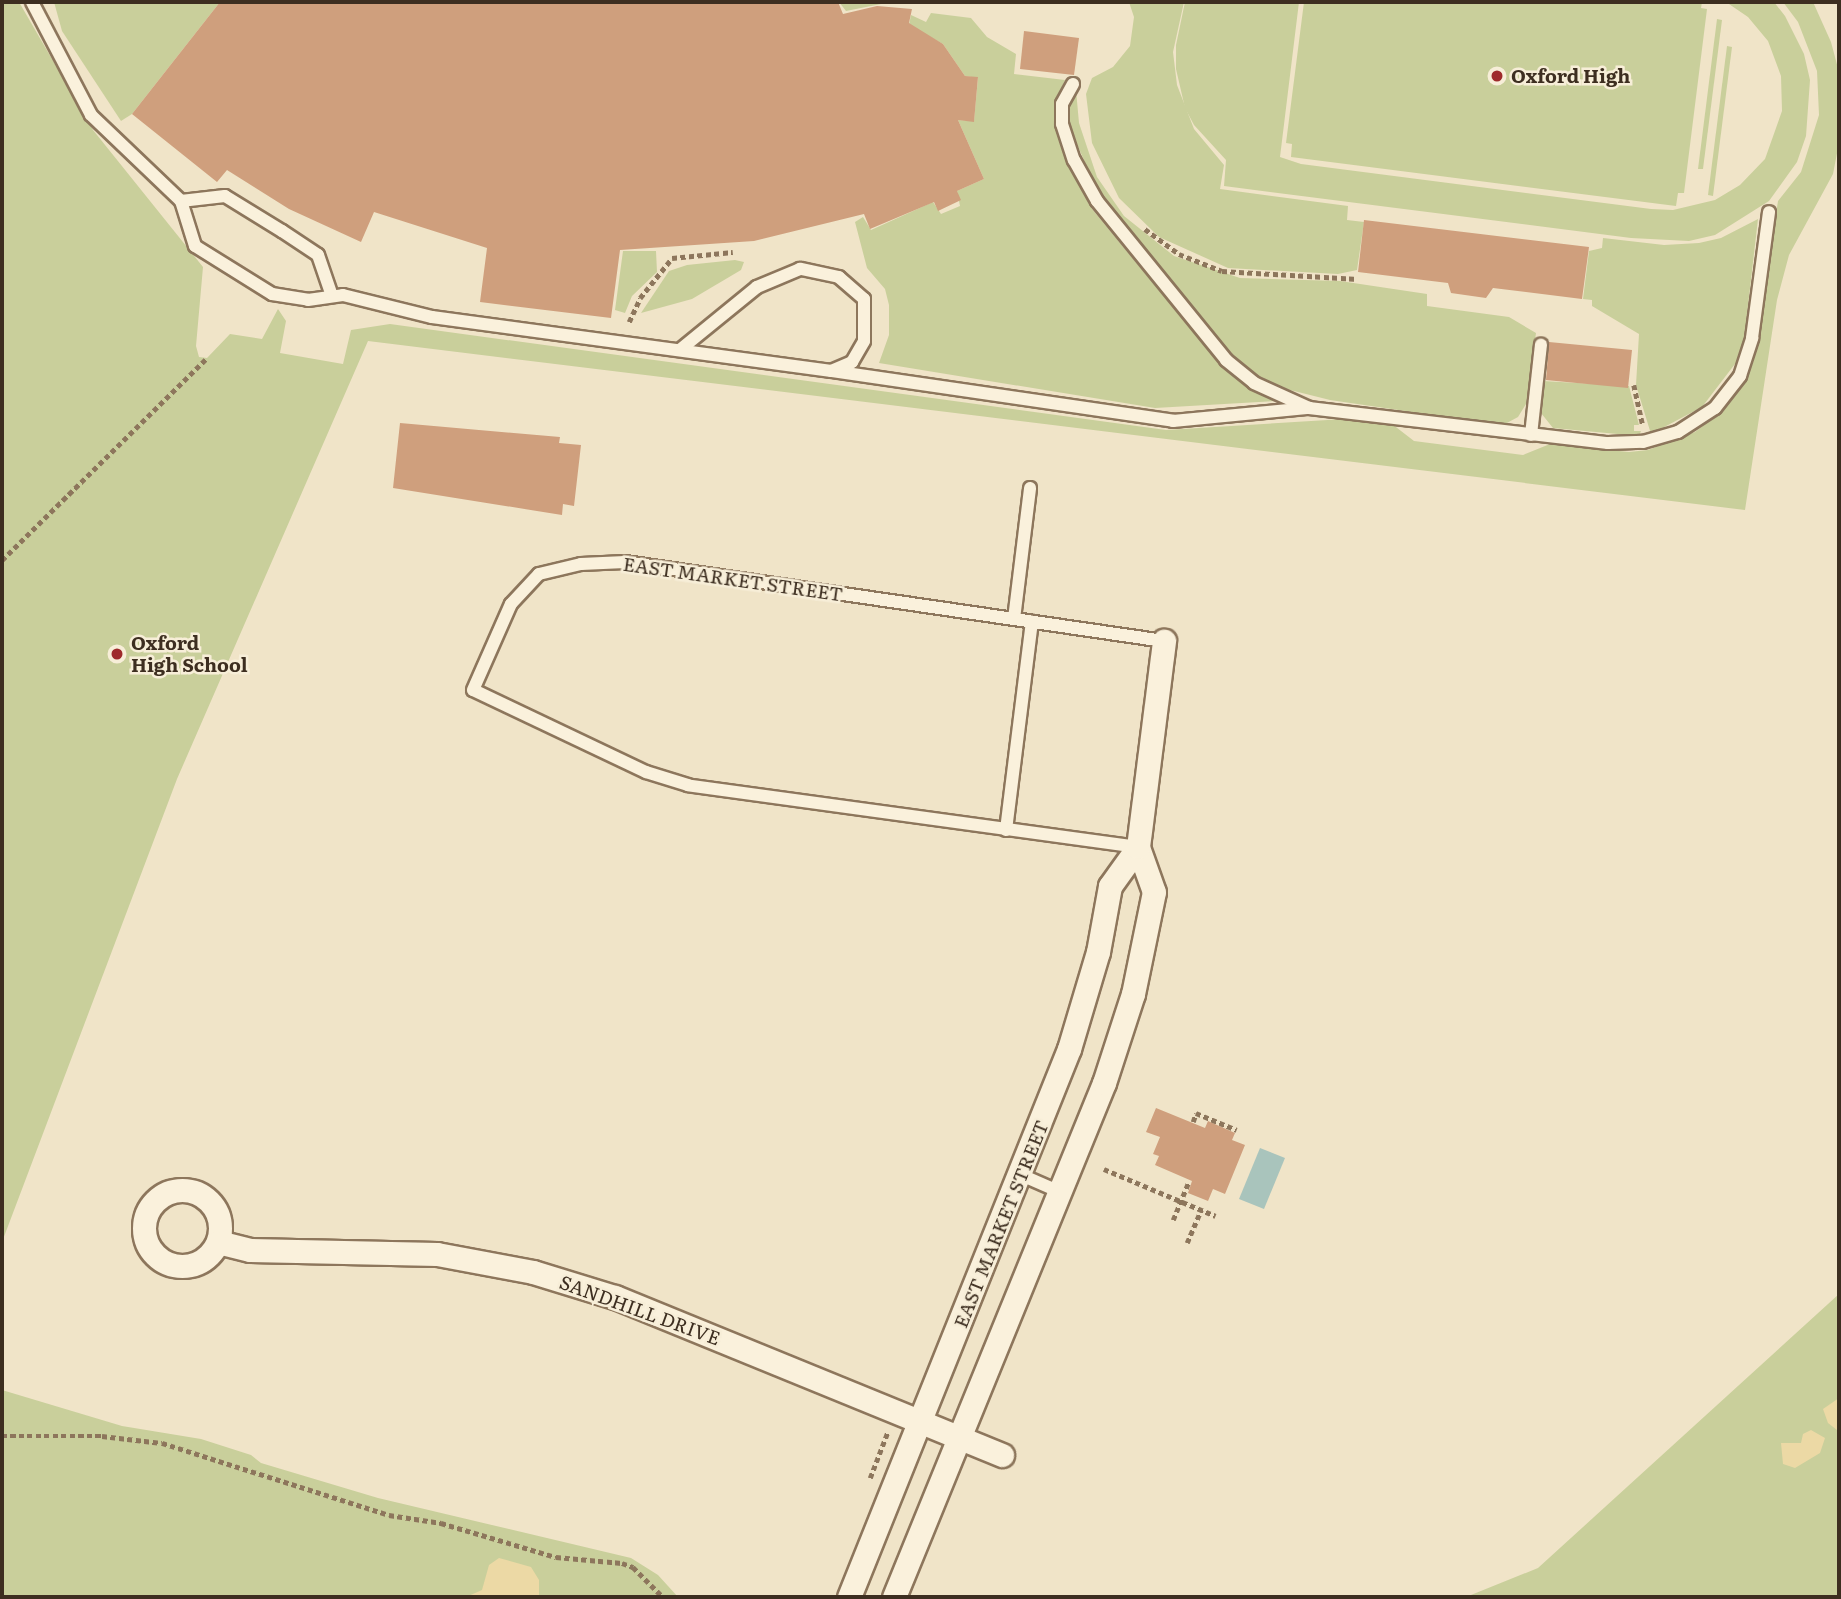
<!DOCTYPE html>
<style>
body{margin:0}
#map{position:relative;width:1841px;height:1599px;overflow:hidden;background:#f0e4c8;font-family:Literata,serif}
div>[style]{position:absolute}
.green>*{inset:0;background:#c9cf9b}
.sand>*{inset:0;background:#ecd9a5}
.water>*{inset:0;background:#a9c4bc}
.building>*{inset:0;background:#cf9f7d}
.path>*{height:4.5px;margin-top:-2.25px;transform-origin:0;background:repeating-linear-gradient(90deg,#8d765c 0 5px,transparent 0 8.5px)}
.roads{filter:drop-shadow(2px 0 #8d765c) drop-shadow(-2px 0 #8d765c) drop-shadow(0 2px #8d765c) drop-shadow(0 -2px #8d765c)}
.lane>*{height:12px;margin:-6px;padding:0 6px;transform-origin:6px;border-radius:6px;background:#faf1dc}
.street>*{height:23px;margin:-11.5px;padding:0 11.5px;transform-origin:11.5px;border-radius:11.5px;background:#faf1dc}
.street>.ring{margin:-11.5px;padding:0;box-sizing:content-box;background:none;border:23px solid #faf1dc;border-radius:50%}
.dots>*{width:19px;height:19px;translate:-50% -50%;box-sizing:border-box;border:4px solid #f7eed8;border-radius:50%}
span{translate:-50% -50%;white-space:nowrap;text-align:center;line-height:1.15;-webkit-text-stroke:5px #f7eed8;paint-order:stroke}
.poi-label{font-size:19px;color:#3d2e20;font-weight:700}
.left{translate:0 -50%;text-align:left}
.street-label{font-size:19px;color:#3d2e20}
.frame{position:absolute;inset:0;border:4px solid #3d2e20;pointer-events:none}
</style>
<div id="map">
<div class="green">
<div style="clip-path:polygon(2px 2px,19px 2px,93px 130px,203px 267px,196px 346px,199px 357px,207px 358px,230px 334px,262px 339px,278px 309px,286px 321px,280px 353px,343px 364px,351px 330px,390px 324px,1166px 430px,1344px 419px,1392px 424px,1414px 441px,1523px 455px,1550px 444px,1629px 452px,1648px 450px,1695px 432px,1713px 418px,1741px 386px,1753px 363px,1778px 201px,1801px 172px,1819px 115px,1817px 71px,1798px 22px,1783px 2px,1813px 2px,1831px 42px,1839px 72px,1839px 143px,1833px 174px,1789px 255px,1777px 300px,1745px 510px,368px 341px,177px 779px,2px 1242px)"></div>
<div style="clip-path:polygon(54px 2px,220px 2px,132px 114px,121px 121px,62px 31px)"></div>
<div style="clip-path:polygon(839px 2px,891px 2px,846px 11px)"></div>
<div style="clip-path:polygon(1129px 2px,1184px 2px,1173px 52px,1177px 85px,1194px 129px,1224px 165px,1220px 189px,1348px 206px,1347px 220px,1364px 222px,1357px 270px,1338px 274px,1228px 268px,1159px 237px,1119px 198px,1092px 143px,1086px 94px,1092px 78px,1113px 67px,1130px 46px,1134px 17px)"></div>
<div style="clip-path:polygon(1185px 2px,1299px 2px,1280px 157px,1301px 164px,1651px 209px,1673px 210px,1715px 200px,1740px 185px,1765px 159px,1782px 111px,1781px 76px,1768px 41px,1748px 17px,1726px 2px,1774px 2px,1785px 16px,1804px 54px,1810px 80px,1806px 136px,1797px 162px,1769px 201px,1715px 235px,1689px 241px,1631px 238px,1224px 186px,1226px 160px,1194px 125px,1185px 108px,1176px 69px,1176px 45px)"></div>
<div style="clip-path:polygon(1304px 2px,1702px 2px,1701px 8px,1707px 9px,1684px 193px,1678px 193px,1676px 206px,1291px 157px,1292px 144px,1286px 143px)"></div>
<div style="clip-path:polygon(931px 13px,971px 18px,987px 37px,1016px 54px,1014px 74px,1065px 80px,1055px 102px,1058px 135px,1092px 209px,1218px 362px,1247px 386px,1276px 401px,1155px 408px,879px 363px,889px 335px,889px 305px,885px 289px,867px 268px,855px 222px,863px 217px,871px 230px,933px 202px,941px 214px,960px 206px,957px 191px,984px 179px,958px 120px,974px 121px,978px 78px,965px 76px,943px 44px,909px 25px,911px 15px,926px 22px)"></div>
<div style="clip-path:polygon(1717px 19px,1722px 20px,1703px 169px,1698px 169px)"></div>
<div style="clip-path:polygon(1727px 46px,1732px 47px,1713px 196px,1708px 195px)"></div>
<div style="clip-path:polygon(1076px 90px,1079px 123px,1097px 177px,1124px 216px,1174px 256px,1240px 278px,1340px 281px,1427px 294px,1427px 306px,1509px 317px,1536px 333px,1526px 404px,1518px 417px,1505px 424px,1487px 423px,1330px 400px,1278px 387px,1250px 371px,1226px 350px,1095px 185px,1068px 124px,1067px 111px)"></div>
<div style="clip-path:polygon(1758px 219px,1744px 340px,1738px 360px,1702px 407px,1651px 434px,1636px 385px,1639px 334px,1592px 306px,1592px 300px,1583px 299px,1589px 251px,1602px 248px,1603px 238px,1664px 245px,1699px 243px,1721px 238px)"></div>
<div style="clip-path:polygon(623px 251px,656px 251px,657px 272px,632px 296px,625px 313px,615px 310px)"></div>
<div style="clip-path:polygon(735px 260px,744px 262px,741px 270px,692px 299px,641px 313px,669px 271px,687px 265px)"></div>
<div style="clip-path:polygon(1543px 381px,1629px 386px,1639px 425px,1634px 425px,1634px 431px,1641px 431px,1639px 436px,1553px 428px,1541px 413px)"></div>
<div style="clip-path:polygon(1839px 1294px,1839px 1597px,1466px 1597px,1538px 1568px)"></div>
<div style="clip-path:polygon(2px 1390px,122px 1426px,201px 1439px,251px 1455px,261px 1463px,378px 1498px,631px 1558px,658px 1575px,678px 1597px,2px 1597px)"></div>
</div>
<div class="sand">
<div style="clip-path:polygon(1839px 1398px,1839px 1429px,1837px 1430px,1828px 1423px,1823px 1409px)"></div>
<div style="clip-path:polygon(1811px 1430px,1825px 1438px,1820px 1453px,1795px 1468px,1783px 1464px,1781px 1443px,1801px 1443px,1803px 1434px)"></div>
<div style="clip-path:polygon(499px 1558px,531px 1567px,539px 1580px,539px 1597px,466px 1597px,482px 1590px,489px 1565px)"></div>
</div>
<div class="water">
<div style="clip-path:polygon(1260px 1148px,1285px 1158px,1264px 1209px,1239px 1199px)"></div>
</div>
<div class="building">
<div style="clip-path:polygon(220px 2px,838px 2px,843px 14px,877px 6px,912px 9px,909px 23px,943px 44px,965px 76px,978px 77px,974px 122px,958px 120px,984px 179px,957px 191px,961px 200px,938px 211px,934px 202px,870px 229px,864px 214px,754px 241px,620px 250px,611px 318px,480px 302px,487px 248px,374px 212px,361px 242px,289px 209px,227px 170px,217px 182px,132px 114px)"></div>
<div style="clip-path:polygon(1024px 31px,1079px 38px,1074px 75px,1020px 69px)"></div>
<div style="clip-path:polygon(1364px 220px,1589px 247px,1582px 299px,1493px 288px,1486px 298px,1451px 293px,1448px 283px,1358px 272px)"></div>
<div style="clip-path:polygon(1549px 342px,1632px 350px,1628px 388px,1546px 380px)"></div>
<div style="clip-path:polygon(400px 423px,560px 437px,559px 443px,581px 445px,574px 506px,563px 504px,562px 515px,393px 488px)"></div>
<div style="clip-path:polygon(1156px 1108px,1205px 1128px,1208px 1121px,1235px 1133px,1232px 1140px,1245px 1145px,1225px 1194px,1213px 1189px,1208px 1201px,1188px 1193px,1192px 1181px,1155px 1165px,1159px 1156px,1153px 1154px,1160px 1137px,1146px 1132px)"></div>
</div>
<div class="path">
<div style="left:1145px;top:229px;width:42px;rotate:36.3deg"></div>
<div style="left:1179px;top:254px;width:46px;rotate:21.6deg"></div>
<div style="left:1222px;top:271px;width:136px;rotate:3.4deg"></div>
<div style="left:629px;top:322px;width:26px;rotate:-65deg"></div>
<div style="left:640px;top:298px;width:51px;rotate:-51.3deg"></div>
<div style="left:672px;top:258px;width:61px;rotate:-5.6deg"></div>
<div style="left:1634px;top:385px;width:42px;rotate:77.6deg"></div>
<div style="left:2px;top:560px;width:288px;rotate:-44.6deg"></div>
<div style="left:1193px;top:1122px;width:9px;rotate:-72deg"></div>
<div style="left:1196px;top:1113px;width:44px;rotate:22.5deg"></div>
<div style="left:1104px;top:1169px;width:121px;rotate:22.8deg"></div>
<div style="left:1173px;top:1220px;width:42px;rotate:-67.7deg"></div>
<div style="left:1187px;top:1243px;width:36px;rotate:-67deg"></div>
<div style="left:2px;top:1436px;width:100px"></div>
<div style="left:102px;top:1436px;width:60px;rotate:6.7deg"></div>
<div style="left:162px;top:1443px;width:238px;rotate:17.6deg"></div>
<div style="left:389px;top:1515px;width:53px;rotate:8.7deg"></div>
<div style="left:441px;top:1523px;width:120px;rotate:16.5deg"></div>
<div style="left:556px;top:1557px;width:66px;rotate:5.2deg"></div>
<div style="left:622px;top:1563px;width:12px;rotate:20deg"></div>
<div style="left:633px;top:1567px;width:42px;rotate:45deg"></div>
<div style="left:870px;top:1478px;width:50px;rotate:-69deg"></div>
</div>
<div class="roads">
<div class="lane">
<div style="left:32px;top:2px;width:127px;rotate:62.4deg"></div>
<div style="left:91px;top:115px;width:124px;rotate:43.7deg"></div>
<div style="left:181px;top:201px;width:47px;rotate:72.7deg"></div>
<div style="left:195px;top:246px;width:91px;rotate:31.9deg"></div>
<div style="left:272px;top:294px;width:36px;rotate:9deg"></div>
<div style="left:308px;top:300px;width:35px;rotate:-8deg"></div>
<div style="left:343px;top:295px;width:92px;rotate:13.9deg"></div>
<div style="left:432px;top:317px;width:403px;rotate:7.7deg"></div>
<div style="left:831px;top:371px;width:23px;rotate:-23deg"></div>
<div style="left:852px;top:362px;width:24px;rotate:-60deg"></div>
<div style="left:864px;top:341px;width:42px;rotate:-90deg"></div>
<div style="left:864px;top:299px;width:33px;rotate:-139deg"></div>
<div style="left:839px;top:277px;width:40px;rotate:-168deg"></div>
<div style="left:800px;top:269px;width:47px;rotate:157.3deg"></div>
<div style="left:757px;top:287px;width:98px;rotate:140.8deg"></div>
<div style="left:1073px;top:84px;width:23px;rotate:119deg"></div>
<div style="left:1062px;top:104px;width:20px;rotate:90deg"></div>
<div style="left:1062px;top:124px;width:38px;rotate:72deg"></div>
<div style="left:1074px;top:160px;width:47px;rotate:60.7deg"></div>
<div style="left:1097px;top:201px;width:205px;rotate:50.9deg"></div>
<div style="left:1226px;top:360px;width:36px;rotate:39deg"></div>
<div style="left:1254px;top:383px;width:60px;rotate:24.4deg"></div>
<div style="left:1309px;top:408px;width:301px;rotate:6.7deg"></div>
<div style="left:1608px;top:443px;width:35px;rotate:-2deg"></div>
<div style="left:1643px;top:442px;width:36px;rotate:-16deg"></div>
<div style="left:1678px;top:432px;width:44px;rotate:-33deg"></div>
<div style="left:1715px;top:408px;width:41px;rotate:-52deg"></div>
<div style="left:1740px;top:376px;width:40px;rotate:-72deg"></div>
<div style="left:1752px;top:338px;width:127px;rotate:-82.3deg"></div>
<div style="left:181px;top:201px;width:44px;rotate:-6.5deg"></div>
<div style="left:225px;top:196px;width:67px;rotate:31.6deg"></div>
<div style="left:282px;top:231px;width:43px;rotate:33.7deg"></div>
<div style="left:318px;top:255px;width:43px;rotate:71.1deg"></div>
<div style="left:832px;top:371px;width:345px;rotate:8.3deg"></div>
<div style="left:1173px;top:421px;width:137px;rotate:-5.5deg"></div>
<div style="left:1531px;top:435px;width:91px;rotate:-83.7deg"></div>
<div style="left:1014px;top:619px;width:132px;rotate:-83deg"></div>
<div style="left:1006px;top:830px;width:210px;rotate:-82.9deg"></div>
<div style="left:1138px;top:847px;width:454px;rotate:-172.2deg"></div>
<div style="left:688px;top:785px;width:44px;rotate:-162.8deg"></div>
<div style="left:646px;top:772px;width:191px;rotate:-154.6deg"></div>
<div style="left:473px;top:690px;width:94px;rotate:-66.2deg"></div>
<div style="left:511px;top:604px;width:41px;rotate:-47deg"></div>
<div style="left:539px;top:574px;width:43px;rotate:-13.4deg"></div>
<div style="left:581px;top:564px;width:44px;rotate:-2.6deg"></div>
<div style="left:625px;top:562px;width:545px;rotate:8.34deg"></div>
<div style="left:1021px;top:1175px;width:43px;rotate:23.6deg"></div>
</div>
<div class="street">
<div class="ring" style="left:144px;top:1190px;width:53px;height:53px"></div>
<div style="left:218px;top:1242px;width:33px;rotate:14deg"></div>
<div style="left:250px;top:1250px;width:187px;rotate:1.2deg"></div>
<div style="left:437px;top:1254px;width:98px;rotate:10.6deg"></div>
<div style="left:533px;top:1272px;width:86px;rotate:17deg"></div>
<div style="left:615px;top:1297px;width:418px;rotate:22.2deg"></div>
<div style="left:849px;top:1597px;width:591px;rotate:-68.13deg"></div>
<div style="left:1069px;top:1049px;width:101px;rotate:-73.4deg"></div>
<div style="left:1098px;top:952px;width:67px;rotate:-79.7deg"></div>
<div style="left:1110px;top:886px;width:48px;rotate:-54.3deg"></div>
<div style="left:894px;top:1597px;width:555px;rotate:-67.78deg"></div>
<div style="left:1104px;top:1083px;width:94px;rotate:-72deg"></div>
<div style="left:1133px;top:994px;width:104px;rotate:-78.4deg"></div>
<div style="left:1154px;top:892px;width:48px;rotate:-109.6deg"></div>
<div style="left:1138px;top:847px;width:208px;rotate:-82.8deg"></div>
</div>
</div>
<div class="dots">
<div style="left:1497px;top:76px;background:#9e2a2b"></div>
<div style="left:117px;top:654px;background:#9e2a2b"></div>
</div>
<div class="poi-label">
<span class="left" style="left:1511px;top:76px">Oxford High</span>
<span class="left" style="left:131px;top:654px">Oxford<br>High School</span>
</div>
<div class="street-label">
<span style="left:733px;top:579px;rotate:8deg">EAST MARKET STREET</span>
<span style="left:1001px;top:1224px;rotate:-68deg">EAST MARKET STREET</span>
<span style="left:640px;top:1310px;rotate:20deg">SANDHILL DRIVE</span>
</div>
<div class="frame"></div>
</div>
